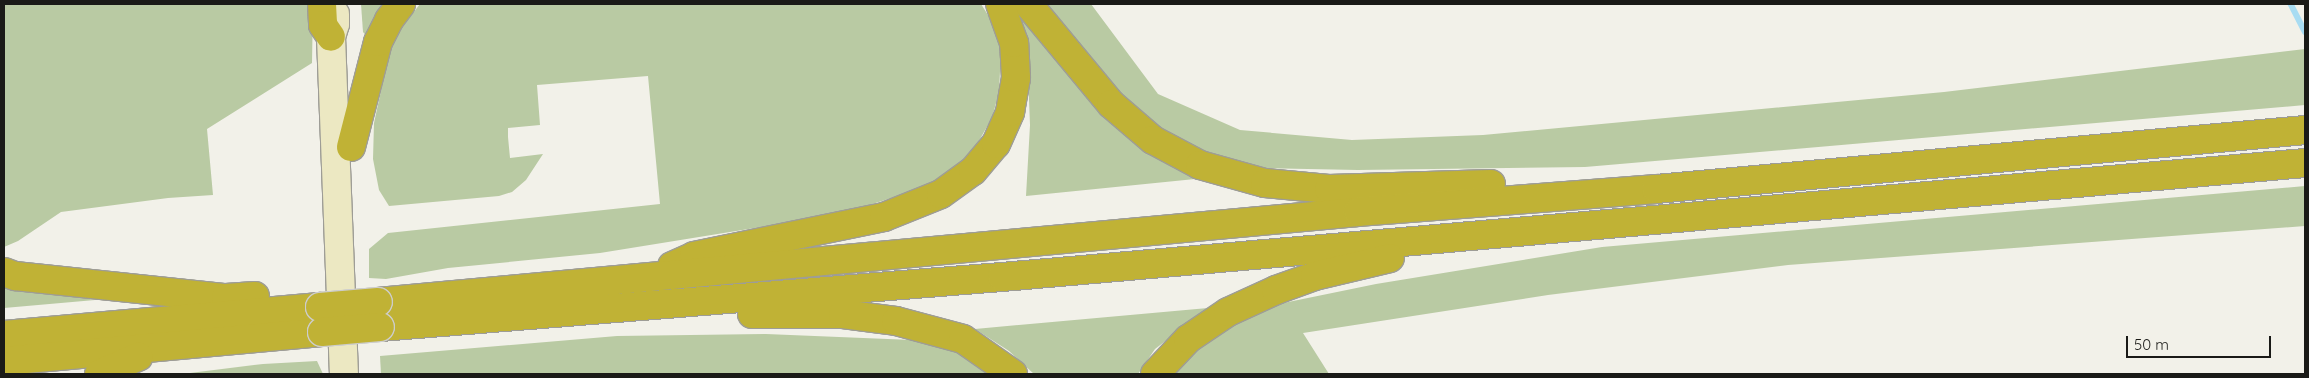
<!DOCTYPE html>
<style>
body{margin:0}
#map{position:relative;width:2309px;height:378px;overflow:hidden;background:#f2f1e9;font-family:Quicksand,sans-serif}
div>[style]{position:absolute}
.green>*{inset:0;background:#b9caa3}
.stream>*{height:5.5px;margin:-2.75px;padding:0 2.75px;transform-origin:2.75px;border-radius:2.75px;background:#a8dcf2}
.roads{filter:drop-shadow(1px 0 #9e9d96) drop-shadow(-1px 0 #9e9d96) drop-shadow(0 1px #9e9d96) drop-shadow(0 -1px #9e9d96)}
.secondary>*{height:28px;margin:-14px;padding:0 14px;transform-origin:14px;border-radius:14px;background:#ece8c2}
.highway>*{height:28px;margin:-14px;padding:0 14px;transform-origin:14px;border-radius:14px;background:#c0b235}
.bridges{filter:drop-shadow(1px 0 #cdcdcc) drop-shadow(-1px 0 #cdcdcc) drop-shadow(0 1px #cdcdcc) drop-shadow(0 -1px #cdcdcc)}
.highway-bridge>*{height:28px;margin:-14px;padding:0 14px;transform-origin:14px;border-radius:14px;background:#c0b235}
span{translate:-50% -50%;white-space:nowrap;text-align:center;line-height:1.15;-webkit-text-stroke:4px #f2f1e9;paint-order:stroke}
.frame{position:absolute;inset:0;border:5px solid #1a1a17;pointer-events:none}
.scale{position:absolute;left:2126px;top:336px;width:145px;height:22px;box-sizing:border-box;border:2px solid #1a1a17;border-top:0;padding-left:6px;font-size:15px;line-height:18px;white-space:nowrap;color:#1a1a17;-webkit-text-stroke:4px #f2f1e9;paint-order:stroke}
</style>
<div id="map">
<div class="green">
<div style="clip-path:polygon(4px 4px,313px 4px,312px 63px,207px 129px,213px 195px,168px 198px,61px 212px,18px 241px,4px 247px)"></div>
<div style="clip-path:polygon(361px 4px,389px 4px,368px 38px,363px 32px)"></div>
<div style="clip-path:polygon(420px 4px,981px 4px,993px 23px,1001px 51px,999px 92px,992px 118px,969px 158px,932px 185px,841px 214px,600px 253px,448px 268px,386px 279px,369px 278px,369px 249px,388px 233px,660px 204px,648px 76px,537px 85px,540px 125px,508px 128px,508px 137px,510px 158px,543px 154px,526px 180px,512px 192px,499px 196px,389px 206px,379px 190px,373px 159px,374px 123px,392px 40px)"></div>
<div style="clip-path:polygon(1037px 4px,1091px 4px,1158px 94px,1240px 130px,1352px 140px,1483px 135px,1944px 92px,2305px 49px,2305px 105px,1585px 167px,1358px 170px,1264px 168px,1236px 165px,1209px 157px,1137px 115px)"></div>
<div style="clip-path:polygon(1020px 14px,1083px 91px,1133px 141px,1205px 178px,1026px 196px,1030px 125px,1028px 74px,1016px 18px)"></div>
<div style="clip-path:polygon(2305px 186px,2305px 226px,1788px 265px,1548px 295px,1303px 333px,1329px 374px,1175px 374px,1202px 343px,1269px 306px,1376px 284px,1602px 247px)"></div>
<div style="clip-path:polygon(4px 285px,56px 293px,95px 300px,4px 308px)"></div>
<div style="clip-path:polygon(1208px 308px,1155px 349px,1138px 374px,1034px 374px,1009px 351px,975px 329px)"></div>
<div style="clip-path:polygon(766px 334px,912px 340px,965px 353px,991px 374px,381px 374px,380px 356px,617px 336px)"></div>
<div style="clip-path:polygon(317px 361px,323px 374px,182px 374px,263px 364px)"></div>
</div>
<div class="stream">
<div style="left:2291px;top:4px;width:31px;rotate:63deg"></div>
</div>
<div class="roads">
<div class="secondary">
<div style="left:335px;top:14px;width:10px;rotate:90deg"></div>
<div style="left:335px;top:24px;width:14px;rotate:107deg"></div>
<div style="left:331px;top:37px;width:337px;rotate:87.8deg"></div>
</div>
<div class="highway">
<div style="left:322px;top:4px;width:21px;rotate:87deg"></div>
<div style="left:323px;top:25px;width:14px;rotate:56deg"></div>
<div style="left:1028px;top:4px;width:130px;rotate:50.3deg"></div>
<div style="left:1111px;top:104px;width:55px;rotate:40.6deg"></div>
<div style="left:1153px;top:140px;width:53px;rotate:28deg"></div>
<div style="left:1200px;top:165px;width:67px;rotate:15.5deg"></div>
<div style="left:1265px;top:183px;width:64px;rotate:5.4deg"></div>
<div style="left:1329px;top:189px;width:162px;rotate:-1.8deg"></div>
<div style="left:351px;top:147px;width:108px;rotate:-75.6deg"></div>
<div style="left:378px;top:42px;width:25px;rotate:-63deg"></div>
<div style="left:389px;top:20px;width:20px;rotate:-53deg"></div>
<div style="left:672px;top:266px;width:24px;rotate:-24deg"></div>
<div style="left:694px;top:256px;width:194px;rotate:-11.6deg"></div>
<div style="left:884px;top:217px;width:61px;rotate:-22deg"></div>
<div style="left:941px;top:194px;width:39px;rotate:-36deg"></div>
<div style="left:973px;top:171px;width:35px;rotate:-50deg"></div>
<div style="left:996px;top:144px;width:35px;rotate:-66deg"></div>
<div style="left:1010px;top:112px;width:35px;rotate:-80deg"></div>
<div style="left:1016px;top:78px;width:35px;rotate:-93deg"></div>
<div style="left:1014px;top:43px;width:41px;rotate:-109.7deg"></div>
<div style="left:4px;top:272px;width:12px;rotate:20deg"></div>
<div style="left:15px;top:276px;width:212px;rotate:6deg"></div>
<div style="left:226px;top:298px;width:29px;rotate:-4deg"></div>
<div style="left:378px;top:302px;width:984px;rotate:-5.25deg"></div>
<div style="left:1358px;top:212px;width:299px;rotate:-4.4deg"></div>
<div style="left:1656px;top:189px;width:652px;rotate:-5.19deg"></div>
<div style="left:752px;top:314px;width:91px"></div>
<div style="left:843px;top:314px;width:53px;rotate:7.5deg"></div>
<div style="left:896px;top:321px;width:69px;rotate:15deg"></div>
<div style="left:963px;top:339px;width:61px;rotate:35deg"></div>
<div style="left:380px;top:327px;width:624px;rotate:-4.6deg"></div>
<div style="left:1002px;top:277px;width:1308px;rotate:-5deg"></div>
<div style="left:4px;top:335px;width:317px;rotate:-5.1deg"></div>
<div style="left:4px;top:361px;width:319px;rotate:-5.2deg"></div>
<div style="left:99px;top:374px;width:43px;rotate:-23.6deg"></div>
<div style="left:1155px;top:374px;width:48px;rotate:-46.7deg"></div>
<div style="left:1188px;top:339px;width:48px;rotate:-34deg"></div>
<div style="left:1228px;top:312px;width:53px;rotate:-24.6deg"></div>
<div style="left:1276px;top:290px;width:41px;rotate:-19.7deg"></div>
<div style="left:1315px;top:276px;width:77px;rotate:-13.5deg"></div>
</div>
</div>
<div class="bridges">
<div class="highway-bridge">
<div style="left:320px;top:307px;width:58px;rotate:-4.9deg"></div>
<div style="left:322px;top:332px;width:58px;rotate:-4.9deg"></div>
</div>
</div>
<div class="frame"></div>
<div class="scale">50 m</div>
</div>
